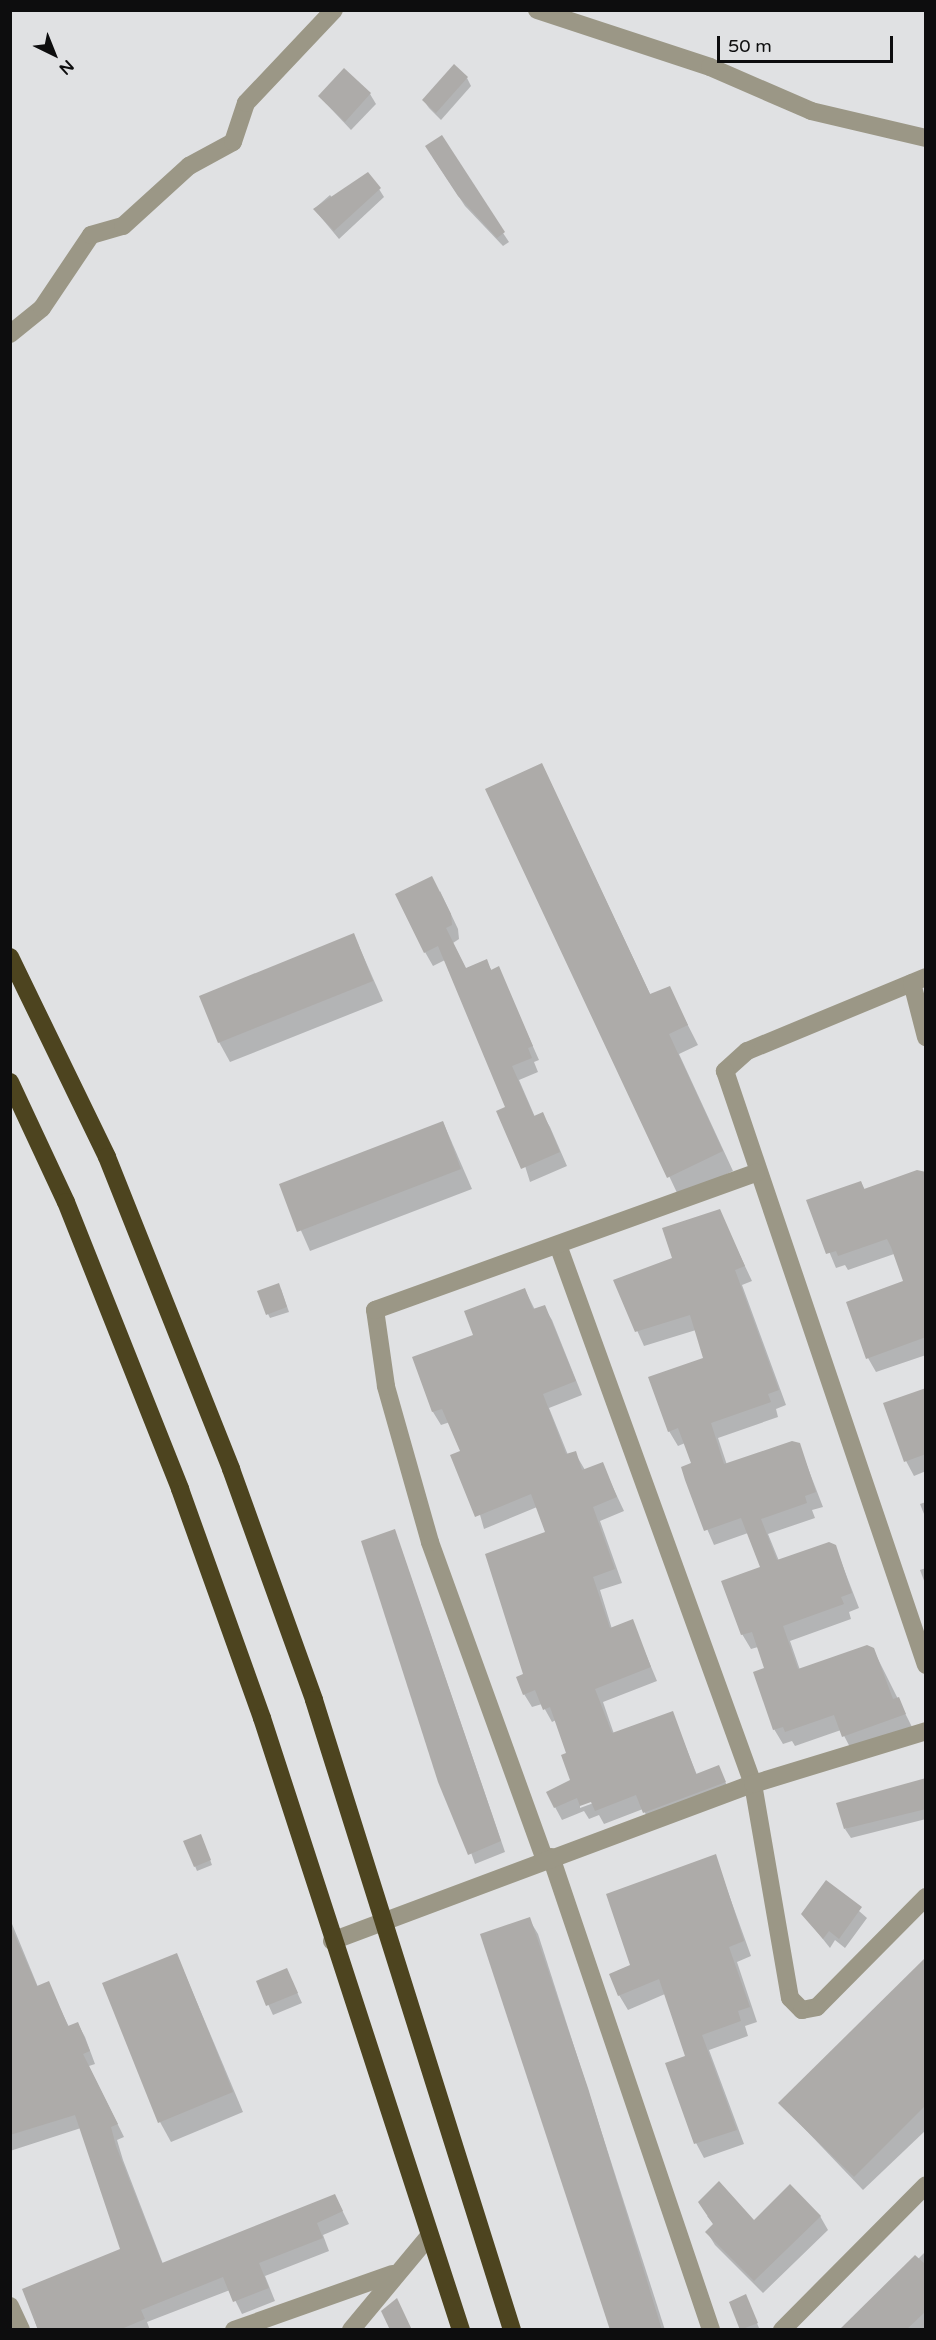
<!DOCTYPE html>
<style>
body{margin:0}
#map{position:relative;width:936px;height:2340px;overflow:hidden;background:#e0e1e3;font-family:"Varela Round",sans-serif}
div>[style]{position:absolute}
.shadow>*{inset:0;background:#0003}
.building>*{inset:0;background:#adaba9}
.minor>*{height:18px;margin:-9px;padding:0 9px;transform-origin:9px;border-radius:9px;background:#9b9786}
.highway>*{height:18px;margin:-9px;padding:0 9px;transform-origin:9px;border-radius:9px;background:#4d441f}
span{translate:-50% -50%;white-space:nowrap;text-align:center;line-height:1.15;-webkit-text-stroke:5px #e0e1e3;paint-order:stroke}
.frame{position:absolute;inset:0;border:12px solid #0d0d0e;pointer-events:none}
.north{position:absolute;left:24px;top:24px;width:60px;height:60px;-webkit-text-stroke:4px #e0e1e3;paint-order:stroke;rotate:137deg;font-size:16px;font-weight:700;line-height:24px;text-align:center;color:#0d0d0e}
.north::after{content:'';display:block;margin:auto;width:21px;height:27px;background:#0d0d0e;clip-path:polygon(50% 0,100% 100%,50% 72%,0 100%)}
.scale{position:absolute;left:717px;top:36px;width:176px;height:27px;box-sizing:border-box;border:3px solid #0d0d0e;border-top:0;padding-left:8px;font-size:18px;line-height:21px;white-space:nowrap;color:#0d0d0e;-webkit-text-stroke:4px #e0e1e3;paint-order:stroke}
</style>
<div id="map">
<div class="shadow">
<div style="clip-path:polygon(467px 78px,471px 86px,441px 120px,429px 108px,424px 101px)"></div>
<div style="clip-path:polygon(370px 94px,376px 104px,351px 130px,319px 96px)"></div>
<div style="clip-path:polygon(432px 156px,503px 233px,509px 242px,503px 246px,465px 206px)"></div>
<div style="clip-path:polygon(379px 189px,384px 197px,339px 239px,314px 209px,330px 195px,335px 201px)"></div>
<div style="clip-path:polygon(542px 765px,651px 996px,669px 988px,698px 1045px,679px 1054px,733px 1171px,679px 1197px,487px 790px)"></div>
<div style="clip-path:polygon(440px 891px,458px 929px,459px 939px,453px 943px,466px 969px,486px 961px,492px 971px,498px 968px,539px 1060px,534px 1062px,538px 1072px,519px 1080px,535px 1117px,542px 1114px,550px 1127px,567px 1166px,530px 1182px,507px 1108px,445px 960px,433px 966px,425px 952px)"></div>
<div style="clip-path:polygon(354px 935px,383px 1001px,230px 1062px,219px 1042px)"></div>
<div style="clip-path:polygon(443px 1122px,472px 1189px,310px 1251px,281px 1185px)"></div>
<div style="clip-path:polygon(926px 1178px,926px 1355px,876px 1372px,868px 1358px,905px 1282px,894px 1254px,848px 1270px,845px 1265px,836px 1268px,808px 1201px,861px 1182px,865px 1190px)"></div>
<div style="clip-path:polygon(719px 1211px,752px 1281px,742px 1285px,786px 1405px,776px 1409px,778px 1417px,718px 1438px,727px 1465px,799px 1445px,823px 1507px,812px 1510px,815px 1518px,768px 1534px,779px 1561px,835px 1546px,859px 1608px,849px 1612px,851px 1619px,790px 1641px,800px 1670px,873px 1649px,913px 1729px,852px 1751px,841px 1730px,795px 1746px,792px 1741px,783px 1744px,774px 1729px,766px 1669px,758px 1647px,751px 1649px,742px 1634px,762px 1568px,748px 1533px,714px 1545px,686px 1480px,693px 1464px,685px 1443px,678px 1446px,669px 1431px,705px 1359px,696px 1330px,644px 1346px,615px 1281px,674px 1259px)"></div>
<div style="clip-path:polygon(281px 1289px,289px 1312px,270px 1318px,268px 1314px)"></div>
<div style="clip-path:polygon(evenodd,525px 1290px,535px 1310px,544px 1307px,552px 1320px,582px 1395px,549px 1408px,568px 1455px,575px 1453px,585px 1470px,602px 1464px,624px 1511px,600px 1521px,622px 1583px,600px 1590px,612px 1629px,632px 1621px,657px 1681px,603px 1702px,614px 1734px,672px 1713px,697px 1775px,718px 1767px,732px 1796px,652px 1826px,643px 1809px,604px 1824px,599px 1815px,589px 1819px,584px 1811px,562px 1820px,555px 1807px,572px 1781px,568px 1754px,556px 1720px,552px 1722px,542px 1704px,532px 1707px,524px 1694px,546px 1533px,537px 1507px,484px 1529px,462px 1451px,450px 1422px,441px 1425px,433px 1412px,414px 1358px,475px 1336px,525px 1290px,597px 1798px,599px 1801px,580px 1808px,580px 1805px,597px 1798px)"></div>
<div style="clip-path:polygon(926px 1390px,926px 1471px,914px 1476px,906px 1461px)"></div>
<div style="clip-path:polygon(926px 1502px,926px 1519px,920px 1504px)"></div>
<div style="clip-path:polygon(395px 1531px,505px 1852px,475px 1864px,363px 1542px)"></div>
<div style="clip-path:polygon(926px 1568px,926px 1586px,920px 1570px)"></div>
<div style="clip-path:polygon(926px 1779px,926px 1819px,851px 1838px,845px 1829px)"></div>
<div style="clip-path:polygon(203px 1841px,212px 1865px,197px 1871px,185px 1842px)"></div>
<div style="clip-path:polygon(715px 1856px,751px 1956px,737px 1962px,757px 2022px,745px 2026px,748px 2036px,709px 2050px,744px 2144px,704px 2158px,696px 2143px,687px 2057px,665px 1994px,628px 2010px,619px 1995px,632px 1966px)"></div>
<div style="clip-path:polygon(826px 1882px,867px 1918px,845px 1948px,835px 1940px,830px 1948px,803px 1914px)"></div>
<div style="clip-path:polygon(10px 1919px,38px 1987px,48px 1983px,69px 2027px,78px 2024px,85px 2037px,95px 2064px,89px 2066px,124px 2137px,117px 2140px,123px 2160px,163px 2264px,335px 2196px,349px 2224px,323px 2235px,329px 2251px,265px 2276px,275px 2301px,242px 2314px,230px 2290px,147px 2322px,150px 2330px,38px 2330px,24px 2289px,122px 2250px,81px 2128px,10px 2151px)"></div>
<div style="clip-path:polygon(529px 1919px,538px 1934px,665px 2330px,612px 2330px)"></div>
<div style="clip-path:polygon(177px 1955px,243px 2112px,171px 2142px,160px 2122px)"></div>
<div style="clip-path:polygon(926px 1958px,926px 2130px,863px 2190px,780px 2103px)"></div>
<div style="clip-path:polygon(287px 1970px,302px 2003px,273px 2015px,258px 1982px)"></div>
<div style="clip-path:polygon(707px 2216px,754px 2222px,820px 2216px,828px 2230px,763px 2293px,715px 2245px,707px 2232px,714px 2225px)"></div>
<div style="clip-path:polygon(926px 2251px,926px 2330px,843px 2330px,919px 2258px)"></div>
<div style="clip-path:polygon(748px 2301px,759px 2328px,755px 2330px,742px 2330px,731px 2302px)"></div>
</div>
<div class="building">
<div style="clip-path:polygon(454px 64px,468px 77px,436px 113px,422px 100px)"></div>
<div style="clip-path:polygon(344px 68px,371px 93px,345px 122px,318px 96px)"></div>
<div style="clip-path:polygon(442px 135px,505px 232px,497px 238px,458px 196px,425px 146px)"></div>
<div style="clip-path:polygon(368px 172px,381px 188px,334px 231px,313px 209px)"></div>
<div style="clip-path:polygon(542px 763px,650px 994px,670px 986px,688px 1025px,669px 1034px,723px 1151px,667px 1178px,485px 789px)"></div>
<div style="clip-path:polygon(432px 876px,451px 914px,452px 925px,446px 928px,466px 968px,487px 959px,491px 970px,499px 966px,533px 1046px,528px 1048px,532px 1058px,512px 1066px,534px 1116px,543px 1112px,560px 1152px,521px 1169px,496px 1111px,505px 1107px,438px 946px,424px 953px,395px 894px)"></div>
<div style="clip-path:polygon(354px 933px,373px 981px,218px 1043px,199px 996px)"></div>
<div style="clip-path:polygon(443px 1121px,461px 1169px,297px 1232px,279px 1184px)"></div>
<div style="clip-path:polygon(917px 1170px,926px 1172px,926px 1337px,866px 1359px,846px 1302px,903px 1281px,891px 1247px,887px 1239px,838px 1256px,836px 1251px,826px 1254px,806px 1200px,861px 1181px,864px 1189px)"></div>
<div style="clip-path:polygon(720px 1209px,745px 1266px,735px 1270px,779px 1390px,768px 1394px,771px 1402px,711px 1423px,724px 1464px,792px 1441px,800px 1443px,816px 1492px,805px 1496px,807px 1503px,761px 1519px,777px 1560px,829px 1542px,836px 1545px,852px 1593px,841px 1597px,844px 1604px,783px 1626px,798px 1669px,867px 1645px,874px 1648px,893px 1699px,899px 1697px,906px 1714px,842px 1737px,834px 1715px,785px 1732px,783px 1727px,773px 1730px,753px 1672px,764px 1668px,752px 1632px,741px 1635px,721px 1581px,760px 1567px,741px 1518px,704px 1531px,685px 1480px,681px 1467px,691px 1463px,678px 1428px,668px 1432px,648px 1377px,703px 1358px,690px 1315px,635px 1332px,613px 1280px,672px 1258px,662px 1228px)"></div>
<div style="clip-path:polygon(279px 1283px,287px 1307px,266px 1315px,257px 1291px)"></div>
<div style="clip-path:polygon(525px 1288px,533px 1309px,545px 1305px,576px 1381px,543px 1394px,566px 1454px,576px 1451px,582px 1470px,603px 1462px,617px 1497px,593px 1507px,615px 1569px,593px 1577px,610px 1628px,633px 1619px,651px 1667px,595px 1689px,612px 1733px,673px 1711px,696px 1774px,719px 1765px,726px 1782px,643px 1813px,636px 1795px,595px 1811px,591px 1802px,580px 1806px,577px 1798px,554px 1808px,546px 1792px,570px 1780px,561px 1755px,566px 1753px,550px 1707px,543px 1710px,535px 1690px,523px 1695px,516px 1677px,523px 1674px,485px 1554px,545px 1532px,531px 1494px,475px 1517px,450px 1455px,460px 1451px,442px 1409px,432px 1412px,412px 1357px,473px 1335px,464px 1311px)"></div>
<div style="clip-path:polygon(926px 1388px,926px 1454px,904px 1462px,883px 1403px)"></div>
<div style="clip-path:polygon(395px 1529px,501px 1841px,468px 1855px,438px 1782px,361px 1541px)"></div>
<div style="clip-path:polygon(926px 1778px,926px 1809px,844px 1829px,836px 1803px)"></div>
<div style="clip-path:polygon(201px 1834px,211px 1860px,194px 1867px,183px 1841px)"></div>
<div style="clip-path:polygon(716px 1854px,744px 1941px,729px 1947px,750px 2007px,738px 2011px,741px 2021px,702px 2035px,737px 2130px,694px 2144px,665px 2063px,685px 2056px,659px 1979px,618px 1996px,609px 1974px,630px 1965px,606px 1894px)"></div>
<div style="clip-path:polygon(826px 1880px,862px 1907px,839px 1939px,829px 1931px,823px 1939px,801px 1914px)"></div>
<div style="clip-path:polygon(530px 1917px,588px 2088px,662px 2330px,610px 2330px,480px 1934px)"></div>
<div style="clip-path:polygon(10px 1924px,37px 1986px,49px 1981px,68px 2026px,78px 2022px,90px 2051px,83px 2054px,118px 2124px,111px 2127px,116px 2146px,162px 2263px,335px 2194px,343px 2211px,317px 2223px,323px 2238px,259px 2263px,269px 2288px,233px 2302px,223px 2277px,141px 2310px,145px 2319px,119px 2330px,38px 2330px,22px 2289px,120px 2249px,75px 2115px,10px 2135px)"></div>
<div style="clip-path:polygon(177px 1953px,233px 2092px,158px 2123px,102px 1983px)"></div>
<div style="clip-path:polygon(926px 1957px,926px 2105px,854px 2177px,778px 2103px)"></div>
<div style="clip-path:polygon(287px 1968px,298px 1993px,266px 2006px,256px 1981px)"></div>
<div style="clip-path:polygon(719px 2181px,754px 2220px,790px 2184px,821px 2216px,754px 2281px,705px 2232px,713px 2224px,698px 2202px)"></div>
<div style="clip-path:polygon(915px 2255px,926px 2265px,926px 2311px,906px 2330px,839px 2330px)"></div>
<div style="clip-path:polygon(746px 2294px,758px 2323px,740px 2330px,729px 2302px)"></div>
<div style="clip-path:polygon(397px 2298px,412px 2330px,390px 2330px,381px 2311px)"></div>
</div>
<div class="minor">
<div style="left:537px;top:10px;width:182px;rotate:18.2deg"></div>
<div style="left:710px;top:67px;width:110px;rotate:23.5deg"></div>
<div style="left:811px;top:111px;width:118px;rotate:13.2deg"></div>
<div style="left:10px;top:334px;width:41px;rotate:-39.1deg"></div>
<div style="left:42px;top:308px;width:88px;rotate:-56.1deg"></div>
<div style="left:91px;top:235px;width:33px;rotate:-16deg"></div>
<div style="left:123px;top:226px;width:89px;rotate:-42.3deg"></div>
<div style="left:189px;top:166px;width:50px;rotate:-28.6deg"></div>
<div style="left:233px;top:142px;width:41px;rotate:-71.6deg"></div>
<div style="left:246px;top:103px;width:128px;rotate:-46.6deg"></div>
<div style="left:926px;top:977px;width:194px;rotate:157.5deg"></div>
<div style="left:747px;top:1051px;width:30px;rotate:138deg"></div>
<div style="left:725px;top:1071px;width:627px;rotate:71.31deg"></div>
<div style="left:912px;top:983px;width:56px;rotate:75.5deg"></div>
<div style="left:558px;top:1245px;width:573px;rotate:70.11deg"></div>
<div style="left:753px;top:1784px;width:217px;rotate:80.2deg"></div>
<div style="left:790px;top:1998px;width:17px;rotate:45deg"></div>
<div style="left:802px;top:2010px;width:15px;rotate:-11deg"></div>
<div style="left:817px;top:2007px;width:155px;rotate:-45.3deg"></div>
<div style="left:551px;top:1857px;width:499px;rotate:71.3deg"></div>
<div style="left:545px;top:1860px;width:338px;rotate:-109.9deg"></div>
<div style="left:430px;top:1542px;width:162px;rotate:-105.8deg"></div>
<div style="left:386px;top:1386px;width:77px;rotate:-98.2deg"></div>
<div style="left:375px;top:1310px;width:405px;rotate:-19.8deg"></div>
<div style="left:332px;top:1941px;width:449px;rotate:-20.5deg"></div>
<div style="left:753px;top:1784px;width:181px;rotate:-17deg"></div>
<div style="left:10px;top:2306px;width:26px;rotate:65deg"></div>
<div style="left:234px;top:2330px;width:168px;rotate:-19.5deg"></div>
<div style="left:351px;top:2330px;width:122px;rotate:-50.3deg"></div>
<div style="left:782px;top:2330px;width:204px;rotate:-45.2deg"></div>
</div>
<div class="highway">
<div style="left:10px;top:957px;width:222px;rotate:64.1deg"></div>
<div style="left:107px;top:1157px;width:336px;rotate:68.3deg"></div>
<div style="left:231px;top:1469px;width:245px;rotate:70.2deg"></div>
<div style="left:314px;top:1700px;width:660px;rotate:72.55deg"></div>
<div style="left:10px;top:1082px;width:132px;rotate:65deg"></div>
<div style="left:66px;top:1202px;width:309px;rotate:68.3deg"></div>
<div style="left:180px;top:1489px;width:243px;rotate:70.3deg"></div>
<div style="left:262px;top:1718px;width:644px;rotate:71.99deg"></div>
</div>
<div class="frame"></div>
<div class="north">N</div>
<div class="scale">50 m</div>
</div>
